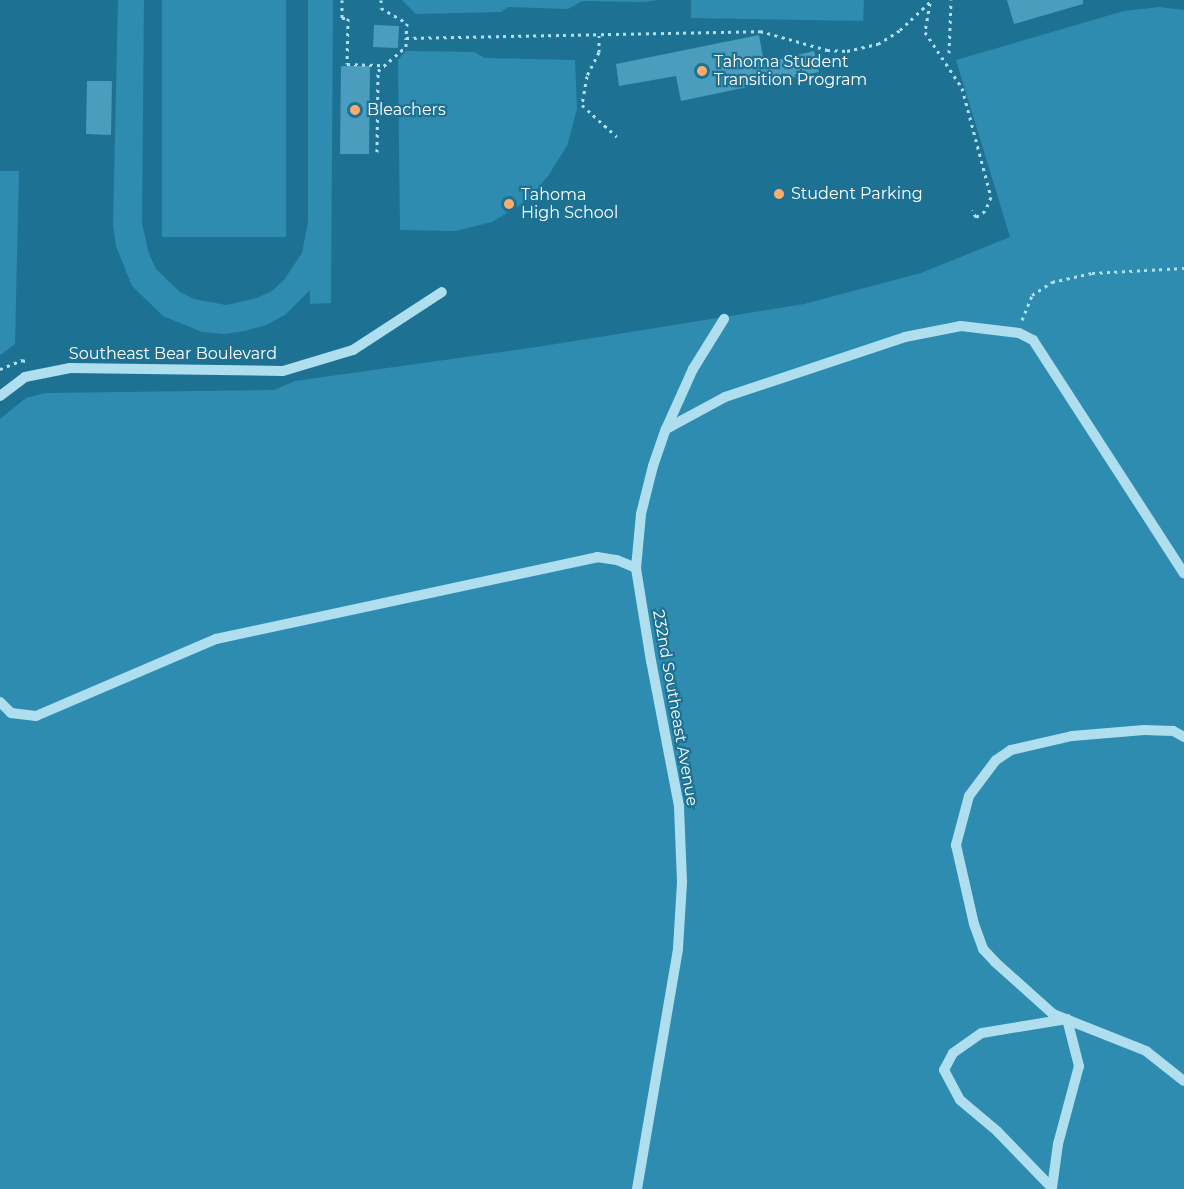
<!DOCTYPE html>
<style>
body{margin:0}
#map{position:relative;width:1184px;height:1189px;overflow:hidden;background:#1d7294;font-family:Montserrat,sans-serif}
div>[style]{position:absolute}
.green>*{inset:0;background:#2d8cb0}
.building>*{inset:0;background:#4a9dbc}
.path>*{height:3px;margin-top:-1.5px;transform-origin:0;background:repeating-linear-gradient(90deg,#afdeef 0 3px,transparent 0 7.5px)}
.minor>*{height:10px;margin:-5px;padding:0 5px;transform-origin:5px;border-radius:5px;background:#afdeef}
.dots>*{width:16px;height:16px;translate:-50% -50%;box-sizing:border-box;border:3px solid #1d7294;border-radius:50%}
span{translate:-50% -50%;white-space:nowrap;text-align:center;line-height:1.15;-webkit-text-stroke:4.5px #1d7294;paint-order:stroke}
.poi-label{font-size:16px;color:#fff}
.left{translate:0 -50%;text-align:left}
.street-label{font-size:16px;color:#fff}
</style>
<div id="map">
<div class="green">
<div style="clip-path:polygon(118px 0,144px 0,142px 223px,149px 254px,156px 269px,180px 292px,194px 299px,226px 305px,257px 298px,272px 291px,284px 280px,302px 253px,308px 222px,308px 0,333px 0,331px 303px,310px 304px,310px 290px,285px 315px,266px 325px,245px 331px,224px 334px,202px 332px,163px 316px,132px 286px,116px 246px,113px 225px)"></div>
<div style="clip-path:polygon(162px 0,286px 0,286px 237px,162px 237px)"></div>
<div style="clip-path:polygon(402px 0,658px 0,644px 2px,582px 1px,568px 9px,508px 7px,501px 12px,416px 14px)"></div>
<div style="clip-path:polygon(691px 0,864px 0,863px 21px,691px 18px)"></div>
<div style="clip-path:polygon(1159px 7px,1184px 10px,1184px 1189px,0 1189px,0 419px,26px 398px,45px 393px,274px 390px,295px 381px,537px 347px,804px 304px,921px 273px,1010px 237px,956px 60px,1124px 11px)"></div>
<div style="clip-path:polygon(406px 51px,474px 52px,485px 58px,575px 60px,577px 109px,567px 146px,548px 176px,528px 200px,492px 222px,455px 231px,400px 230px,398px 60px)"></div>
<div style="clip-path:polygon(0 171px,19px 171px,15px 344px,0 355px)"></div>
</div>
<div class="building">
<div style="clip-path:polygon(1007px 0,1083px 0,1083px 4px,1014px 24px)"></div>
<div style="clip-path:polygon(374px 25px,399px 26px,398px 48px,373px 47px)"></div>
<div style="clip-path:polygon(759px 35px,764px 63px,814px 51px,819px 72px,681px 101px,676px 76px,619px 86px,616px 64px)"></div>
<div style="clip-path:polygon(341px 66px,370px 66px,369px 154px,340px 154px)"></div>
<div style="clip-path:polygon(87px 81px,112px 81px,111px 135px,86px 134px)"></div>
</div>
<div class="path">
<div style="left:342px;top:0;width:18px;rotate:90deg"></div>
<div style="left:342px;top:18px;width:6px"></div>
<div style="left:348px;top:18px;width:46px;rotate:91.2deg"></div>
<div style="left:347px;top:64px;width:36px;rotate:2deg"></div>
<div style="left:381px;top:0;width:8px;rotate:90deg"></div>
<div style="left:381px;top:8px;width:30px;rotate:30deg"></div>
<div style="left:407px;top:23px;width:15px;rotate:94deg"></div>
<div style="left:406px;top:38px;width:354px;rotate:-1.1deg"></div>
<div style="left:760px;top:31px;width:70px;rotate:15.8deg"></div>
<div style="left:827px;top:50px;width:20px;rotate:3deg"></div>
<div style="left:847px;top:51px;width:32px;rotate:-13deg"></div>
<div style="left:878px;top:44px;width:26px;rotate:-32deg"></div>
<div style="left:900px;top:30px;width:44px;rotate:-43.2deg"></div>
<div style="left:930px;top:3px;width:29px;rotate:100deg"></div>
<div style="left:925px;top:32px;width:67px;rotate:56.5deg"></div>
<div style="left:962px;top:88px;width:113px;rotate:75.1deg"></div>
<div style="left:991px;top:197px;width:15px;rotate:113deg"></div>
<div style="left:985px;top:211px;width:11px;rotate:146deg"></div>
<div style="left:976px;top:217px;width:8px;rotate:-120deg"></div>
<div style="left:599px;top:35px;width:17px;rotate:90deg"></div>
<div style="left:599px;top:52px;width:27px;rotate:117deg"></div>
<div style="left:587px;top:76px;width:29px;rotate:100deg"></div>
<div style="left:582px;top:105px;width:47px;rotate:42.4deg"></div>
<div style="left:949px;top:53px;width:53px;rotate:-87.8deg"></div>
<div style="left:377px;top:152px;width:81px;rotate:-89.3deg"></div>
<div style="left:378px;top:71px;width:37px;rotate:-41deg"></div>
<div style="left:406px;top:47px;width:9px;rotate:-90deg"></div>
<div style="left:1022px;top:320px;width:27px;rotate:-68deg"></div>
<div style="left:1032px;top:295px;width:24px;rotate:-33deg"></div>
<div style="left:1052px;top:282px;width:41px;rotate:-12.7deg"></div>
<div style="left:1092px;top:273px;width:92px;rotate:-3.1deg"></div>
<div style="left:0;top:369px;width:24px;rotate:-22deg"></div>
<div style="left:22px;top:360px;width:6px;rotate:18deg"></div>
</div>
<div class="minor">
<div style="left:0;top:396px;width:31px;rotate:-37deg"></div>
<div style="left:25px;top:377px;width:46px;rotate:-11.3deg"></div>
<div style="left:70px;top:368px;width:213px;rotate:0.8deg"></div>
<div style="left:283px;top:371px;width:73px;rotate:-16.7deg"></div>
<div style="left:353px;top:350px;width:106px;rotate:-33.1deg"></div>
<div style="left:666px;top:429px;width:67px;rotate:-28.5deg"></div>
<div style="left:725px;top:397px;width:190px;rotate:-18.4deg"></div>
<div style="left:905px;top:337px;width:57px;rotate:-11.1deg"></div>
<div style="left:961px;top:326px;width:58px;rotate:6.9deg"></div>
<div style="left:1019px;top:333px;width:16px;rotate:27deg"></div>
<div style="left:1033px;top:340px;width:278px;rotate:57.1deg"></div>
<div style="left:0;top:702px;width:16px;rotate:45deg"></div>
<div style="left:11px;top:713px;width:25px;rotate:7deg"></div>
<div style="left:36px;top:716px;width:196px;rotate:-23.2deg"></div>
<div style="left:216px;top:639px;width:390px;rotate:-12.1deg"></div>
<div style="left:597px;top:557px;width:20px;rotate:9deg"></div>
<div style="left:617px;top:560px;width:21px;rotate:23deg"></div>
<div style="left:1184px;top:737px;width:13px;rotate:-151deg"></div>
<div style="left:1173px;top:731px;width:29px;rotate:-178deg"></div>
<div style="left:1144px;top:730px;width:72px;rotate:175.2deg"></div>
<div style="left:1072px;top:736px;width:63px;rotate:167.1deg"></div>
<div style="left:1011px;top:750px;width:18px;rotate:146deg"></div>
<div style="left:996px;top:760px;width:45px;rotate:126.9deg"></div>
<div style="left:969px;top:796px;width:51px;rotate:104.9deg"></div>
<div style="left:956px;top:845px;width:81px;rotate:77.2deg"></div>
<div style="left:974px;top:924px;width:27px;rotate:70deg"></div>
<div style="left:983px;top:949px;width:18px;rotate:47deg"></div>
<div style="left:995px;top:962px;width:78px;rotate:41.9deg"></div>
<div style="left:1053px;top:1014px;width:100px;rotate:21.7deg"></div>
<div style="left:1146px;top:1051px;width:48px;rotate:38.3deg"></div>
<div style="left:1067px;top:1019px;width:49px;rotate:75.7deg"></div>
<div style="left:1079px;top:1066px;width:81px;rotate:105.1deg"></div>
<div style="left:1058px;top:1144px;width:44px;rotate:97.8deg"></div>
<div style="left:1052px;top:1188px;width:79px;rotate:-134deg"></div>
<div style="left:997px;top:1131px;width:48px;rotate:-140deg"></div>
<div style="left:960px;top:1100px;width:34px;rotate:-118deg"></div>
<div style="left:944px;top:1070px;width:19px;rotate:-62deg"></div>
<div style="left:953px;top:1053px;width:35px;rotate:-35deg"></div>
<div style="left:982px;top:1033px;width:86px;rotate:-9.4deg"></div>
<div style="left:637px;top:1189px;width:244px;rotate:-80.3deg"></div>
<div style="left:678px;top:948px;width:66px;rotate:-86.5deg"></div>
<div style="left:682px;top:882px;width:76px;rotate:-92.3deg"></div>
<div style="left:679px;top:806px;width:148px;rotate:-100.9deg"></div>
<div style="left:651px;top:661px;width:94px;rotate:-99.2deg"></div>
<div style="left:636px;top:568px;width:54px;rotate:-84.7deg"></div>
<div style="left:641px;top:514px;width:49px;rotate:-76deg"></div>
<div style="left:653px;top:466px;width:39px;rotate:-71deg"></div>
<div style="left:666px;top:429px;width:66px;rotate:-65.8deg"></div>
<div style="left:693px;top:369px;width:59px;rotate:-58.2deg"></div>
</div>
<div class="dots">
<div style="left:702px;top:71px;background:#feac6d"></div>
<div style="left:355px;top:110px;background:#feac6d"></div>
<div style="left:779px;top:194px;background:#feac6d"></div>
<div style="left:509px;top:204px;background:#feac6d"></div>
</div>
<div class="poi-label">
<span class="left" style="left:714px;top:71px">Tahoma Student<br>Transition Program</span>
<span class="left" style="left:367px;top:110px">Bleachers</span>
<span class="left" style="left:791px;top:194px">Student Parking</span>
<span class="left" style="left:521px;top:204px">Tahoma<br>High School</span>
</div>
<div class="street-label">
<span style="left:173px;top:354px">Southeast Bear Boulevard</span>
<span style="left:675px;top:708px;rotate:80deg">232nd Southeast Avenue</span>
</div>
</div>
